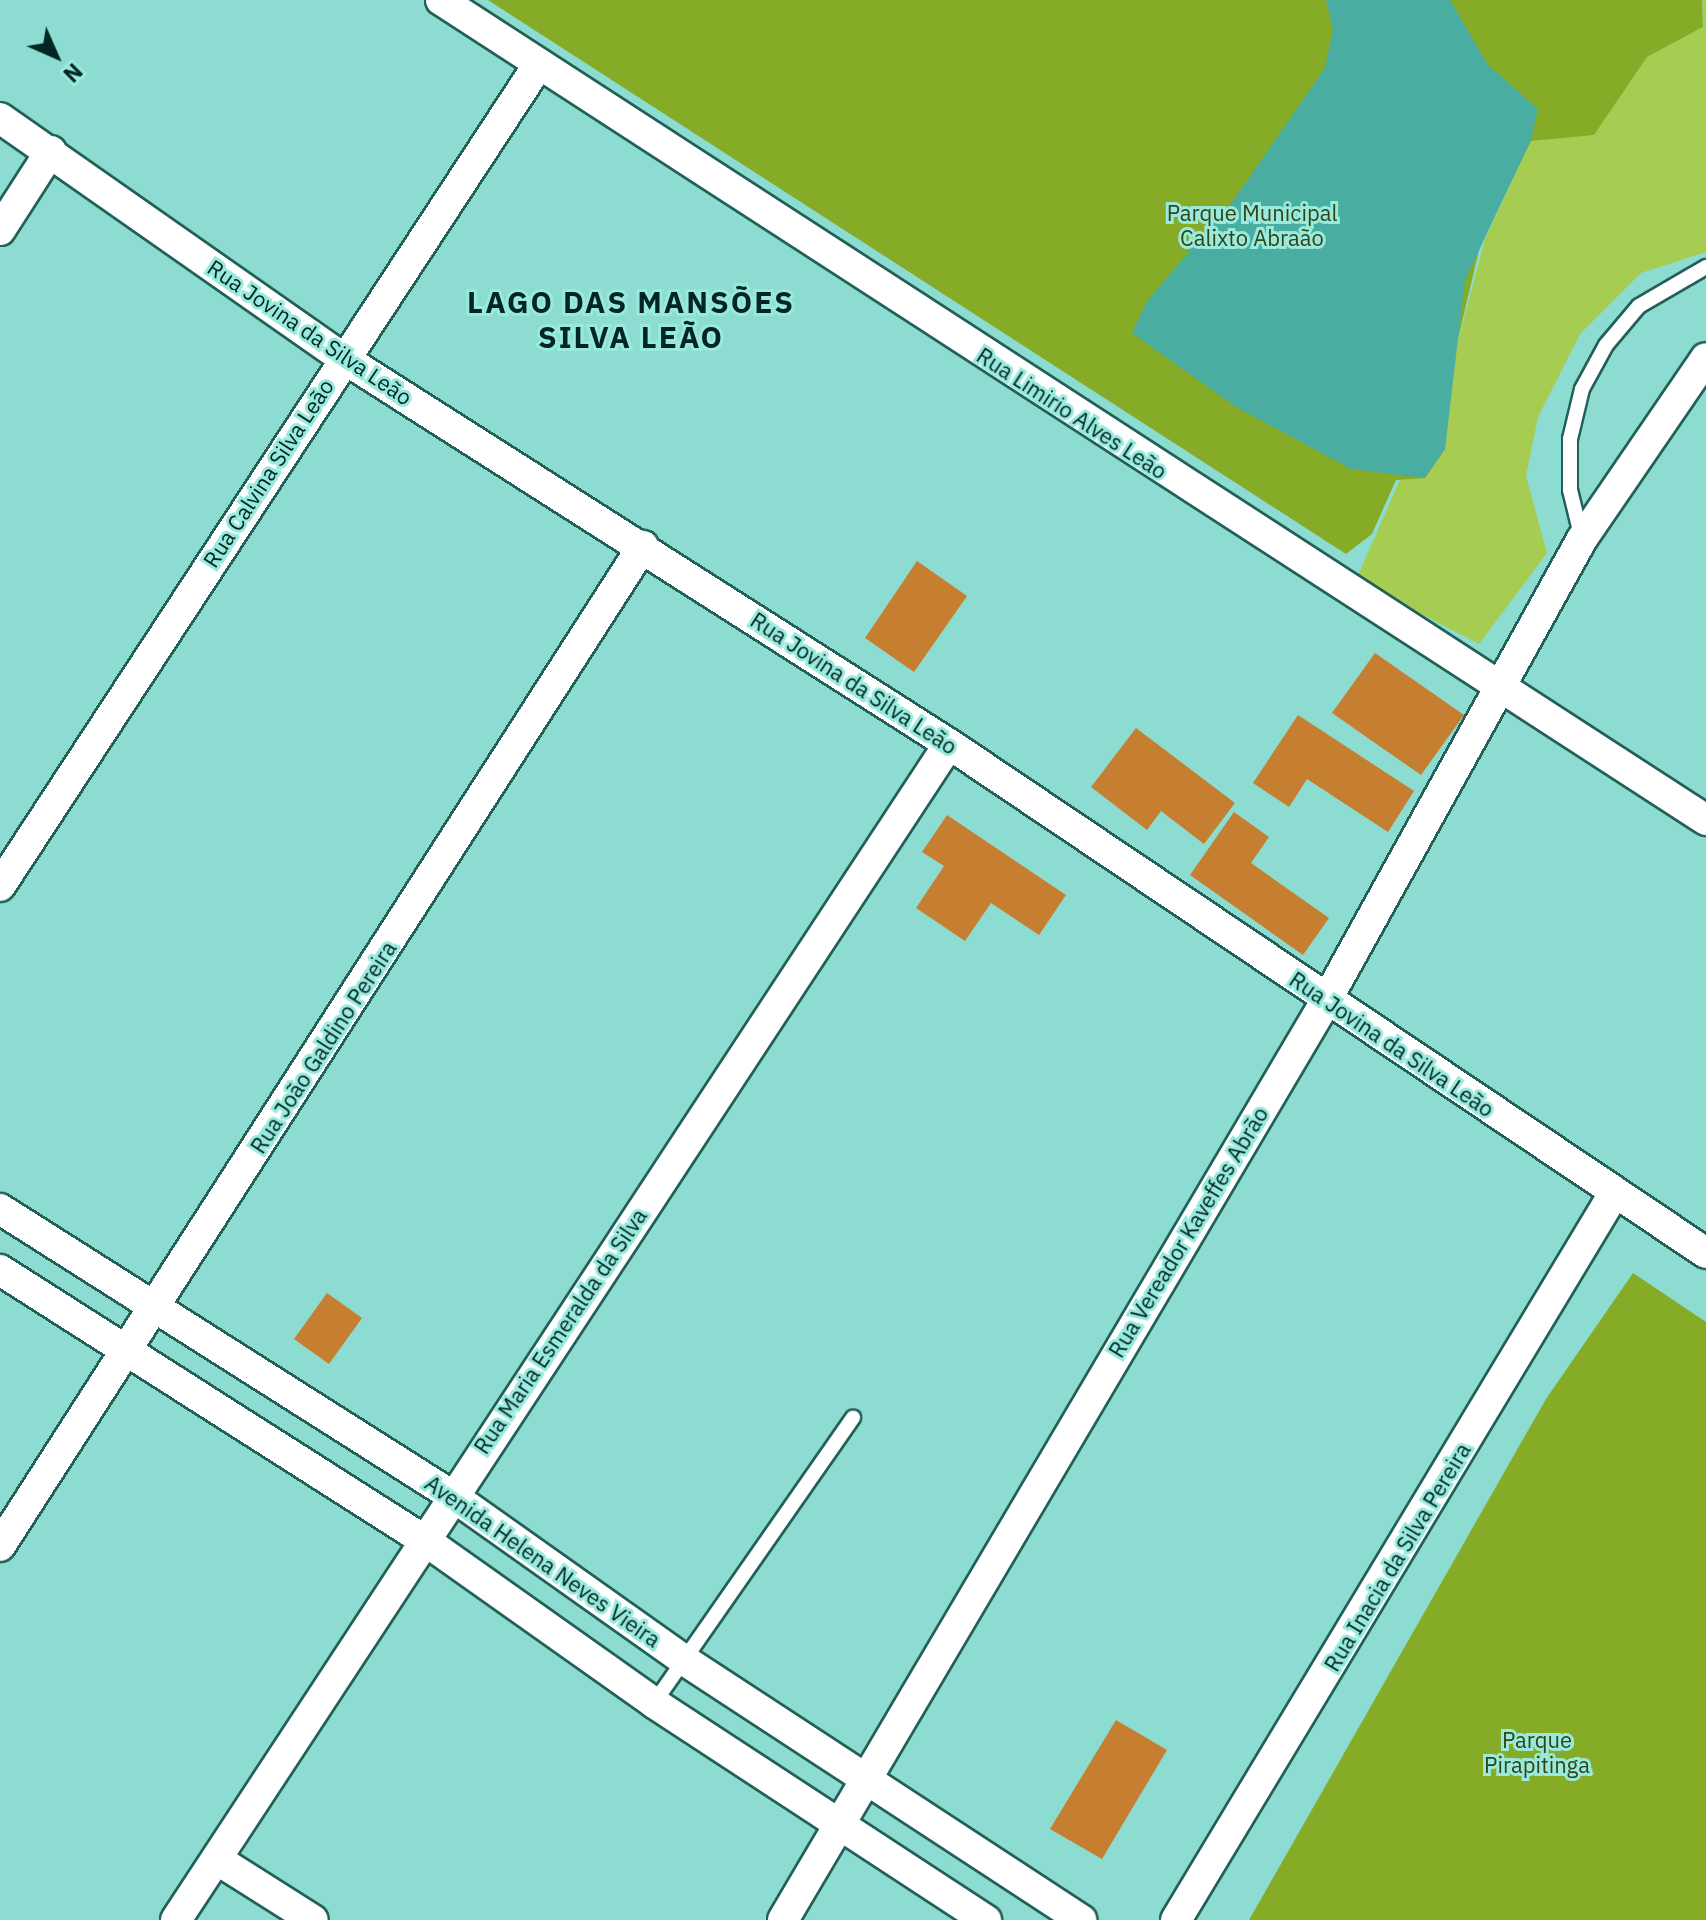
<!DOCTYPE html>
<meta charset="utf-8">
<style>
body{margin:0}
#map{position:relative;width:1706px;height:1920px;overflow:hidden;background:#8cdcd1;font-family:"IBM Plex Sans",sans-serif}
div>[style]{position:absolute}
.green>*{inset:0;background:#a6cd51}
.forest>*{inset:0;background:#85ab27}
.water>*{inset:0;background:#49ada1}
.building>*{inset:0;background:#c67f30}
.roads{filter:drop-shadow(2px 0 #226059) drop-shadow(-2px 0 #226059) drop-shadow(0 2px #226059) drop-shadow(0 -2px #226059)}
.service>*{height:14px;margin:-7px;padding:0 7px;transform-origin:7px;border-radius:7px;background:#fff}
.minor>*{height:30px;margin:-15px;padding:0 15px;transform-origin:15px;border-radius:15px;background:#fff}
span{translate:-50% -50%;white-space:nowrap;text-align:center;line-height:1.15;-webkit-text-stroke:6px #99eade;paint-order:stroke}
.park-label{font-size:22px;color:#344311}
.street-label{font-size:22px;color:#032622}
.district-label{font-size:30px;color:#032622;font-weight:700;letter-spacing:2px}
.north{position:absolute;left:16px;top:16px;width:80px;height:80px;-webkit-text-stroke:6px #99eade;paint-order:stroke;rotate:135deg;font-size:22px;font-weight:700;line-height:32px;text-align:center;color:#032622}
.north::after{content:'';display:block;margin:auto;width:28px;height:36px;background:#032622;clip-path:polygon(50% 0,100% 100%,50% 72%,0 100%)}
</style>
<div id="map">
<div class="green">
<div style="clip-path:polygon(1702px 0,1706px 0,1706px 252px,1641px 273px,1580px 334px,1538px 417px,1526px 476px,1547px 553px,1479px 644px,1356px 580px,1454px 356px,1485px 239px,1531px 140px,1594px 135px,1647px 57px,1703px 27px)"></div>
</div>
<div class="forest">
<div style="clip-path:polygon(488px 0,1702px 0,1703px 27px,1647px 57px,1594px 135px,1531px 141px,1480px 246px,1454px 356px,1445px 449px,1425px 478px,1396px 480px,1372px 534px,1346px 554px)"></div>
<div style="clip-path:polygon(1633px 1273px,1706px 1322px,1706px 1920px,1249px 1920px,1546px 1399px)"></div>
</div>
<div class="water">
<div style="clip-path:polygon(1326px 0,1450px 0,1488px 65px,1538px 109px,1531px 140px,1465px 280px,1445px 449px,1425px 478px,1351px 469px,1236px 407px,1132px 333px,1147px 301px,1235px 198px,1325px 68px,1333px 29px)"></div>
</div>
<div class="building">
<div style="clip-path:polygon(917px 561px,967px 596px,914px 672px,865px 638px)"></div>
<div style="clip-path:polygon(1375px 653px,1464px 715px,1421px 775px,1332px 713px)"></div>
<div style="clip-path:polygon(1298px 715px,1414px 791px,1388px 832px,1307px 779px,1289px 807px,1253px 783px)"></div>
<div style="clip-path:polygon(1136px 728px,1235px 803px,1204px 844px,1161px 811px,1147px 830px,1091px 787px)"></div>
<div style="clip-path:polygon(1234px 812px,1269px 837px,1251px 863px,1329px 918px,1303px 955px,1190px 875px)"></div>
<div style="clip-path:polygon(947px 815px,1066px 895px,1039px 935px,991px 903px,965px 941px,916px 908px,944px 866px,922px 852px)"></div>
<div style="clip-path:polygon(327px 1293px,362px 1318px,329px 1364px,294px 1339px)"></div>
<div style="clip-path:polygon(1116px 1720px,1167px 1750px,1102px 1859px,1050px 1829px)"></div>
</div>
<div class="roads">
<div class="service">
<div style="left:1581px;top:535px;width:46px;rotate:-103.7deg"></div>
<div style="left:1570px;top:490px;width:51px;rotate:-90deg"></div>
<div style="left:1570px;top:439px;width:51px;rotate:-76.5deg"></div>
<div style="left:1582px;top:389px;width:50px;rotate:-61.4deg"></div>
<div style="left:1606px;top:345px;width:51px;rotate:-49.8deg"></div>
<div style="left:1639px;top:306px;width:78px;rotate:-30.2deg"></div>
<div style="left:654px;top:1703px;width:348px;rotate:-55.1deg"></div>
</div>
<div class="minor">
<div style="left:441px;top:0;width:1508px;rotate:32.95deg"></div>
<div style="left:0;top:118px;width:419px;rotate:35deg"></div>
<div style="left:343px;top:358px;width:718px;rotate:32.5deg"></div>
<div style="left:949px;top:744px;width:912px;rotate:33.92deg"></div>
<div style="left:0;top:230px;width:94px;rotate:-57.2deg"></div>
<div style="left:0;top:886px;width:983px;rotate:-56.75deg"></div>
<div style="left:0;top:1209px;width:534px;rotate:32.38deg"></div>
<div style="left:451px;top:1495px;width:286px;rotate:35.3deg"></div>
<div style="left:684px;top:1660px;width:475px;rotate:33.2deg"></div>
<div style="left:0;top:1270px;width:506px;rotate:32.5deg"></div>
<div style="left:427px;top:1542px;width:278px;rotate:35.3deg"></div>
<div style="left:654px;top:1703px;width:397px;rotate:33.2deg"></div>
<div style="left:0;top:1546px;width:1189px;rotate:-57.26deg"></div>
<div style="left:218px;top:1860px;width:112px;rotate:32.3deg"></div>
<div style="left:176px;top:1920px;width:1407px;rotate:-56.68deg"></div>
<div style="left:783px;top:1920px;width:1067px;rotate:-59.42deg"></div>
<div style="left:1326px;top:1001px;width:528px;rotate:-61.01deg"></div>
<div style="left:1582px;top:539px;width:219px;rotate:-55.6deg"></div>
<div style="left:1176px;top:1920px;width:850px;rotate:-58.91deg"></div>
</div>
</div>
<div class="park-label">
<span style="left:1252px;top:225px">Parque Municipal<br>Calixto Abraão</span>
<span style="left:1537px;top:1752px">Parque<br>Pirapitinga</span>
</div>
<div class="street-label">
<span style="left:310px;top:332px;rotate:34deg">Rua Jovina da Silva Leão</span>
<span style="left:1072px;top:413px;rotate:33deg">Rua Limirio Alves Leão</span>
<span style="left:268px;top:473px;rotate:-57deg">Rua Calvina Silva Leão</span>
<span style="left:854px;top:683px;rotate:33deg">Rua Jovina da Silva Leão</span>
<span style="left:1392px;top:1044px;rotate:34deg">Rua Jovina da Silva Leão</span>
<span style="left:323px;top:1047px;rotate:-57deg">Rua João Galdino Pereira</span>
<span style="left:1188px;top:1232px;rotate:-59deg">Rua Vereador Kaveffes Abrão</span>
<span style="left:560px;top:1331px;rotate:-56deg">Rua Maria Esmeralda da Silva</span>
<span style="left:1397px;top:1557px;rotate:-59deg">Rua Inacia da Silva Pereira</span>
<span style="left:543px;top:1561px;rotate:35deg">Avenida Helena Neves Vieira</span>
</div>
<div class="district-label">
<span style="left:631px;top:319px">LAGO DAS MANSÕES<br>SILVA LEÃO</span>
</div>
<div class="north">N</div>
</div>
